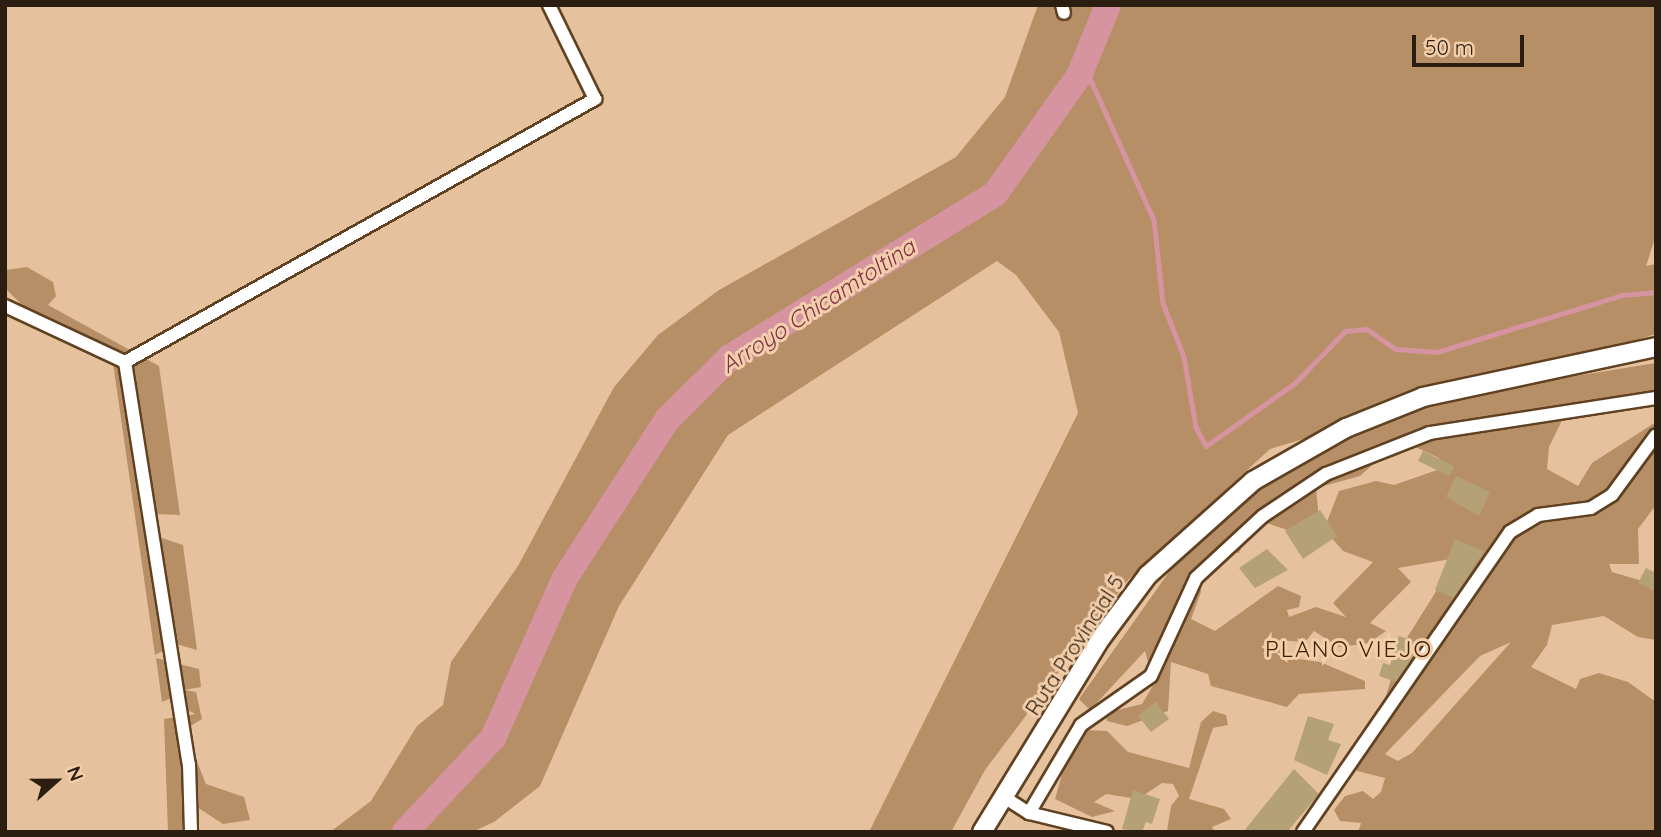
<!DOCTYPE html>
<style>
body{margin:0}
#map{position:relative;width:1661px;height:837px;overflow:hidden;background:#e5c19d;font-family:Quicksand,sans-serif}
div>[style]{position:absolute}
.green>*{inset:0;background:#b78f67}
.stream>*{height:4.5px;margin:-2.25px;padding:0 2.25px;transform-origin:2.25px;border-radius:2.25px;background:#d694a1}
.river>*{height:26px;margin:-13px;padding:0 13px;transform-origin:13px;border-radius:13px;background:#d694a1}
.building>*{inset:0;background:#b5a176}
.roads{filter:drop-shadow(2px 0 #604121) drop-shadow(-2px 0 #604121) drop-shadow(0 2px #604121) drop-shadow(0 -2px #604121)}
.street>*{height:12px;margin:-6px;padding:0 6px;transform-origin:6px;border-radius:6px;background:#fff}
.secondary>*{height:18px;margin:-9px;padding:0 9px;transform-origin:9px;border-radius:9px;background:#fff}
span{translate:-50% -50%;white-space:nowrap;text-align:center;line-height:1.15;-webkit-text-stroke:6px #f3ceaa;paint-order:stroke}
.street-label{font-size:21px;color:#2b1e10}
.water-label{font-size:23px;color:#813147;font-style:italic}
.neighbourhood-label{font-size:23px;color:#3f2200;letter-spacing:2px}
.frame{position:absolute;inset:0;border:7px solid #2b1e10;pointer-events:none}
.north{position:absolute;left:21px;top:746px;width:70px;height:70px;-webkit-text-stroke:5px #f3ceaa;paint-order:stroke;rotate:69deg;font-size:19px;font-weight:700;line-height:28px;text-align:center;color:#2b1e10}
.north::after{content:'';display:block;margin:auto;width:24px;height:32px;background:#2b1e10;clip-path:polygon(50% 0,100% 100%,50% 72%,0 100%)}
.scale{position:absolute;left:1412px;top:35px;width:112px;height:32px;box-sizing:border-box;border:4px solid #2b1e10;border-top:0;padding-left:9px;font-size:21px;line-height:24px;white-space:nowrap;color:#2b1e10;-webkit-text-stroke:5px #f3ceaa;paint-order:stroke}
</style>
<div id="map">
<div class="green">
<div style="clip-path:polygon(evenodd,1038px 5px,1656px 5px,1656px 235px,1646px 266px,1656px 264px,1656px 334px,1445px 397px,1656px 363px,1656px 393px,1569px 406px,1549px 447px,1547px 469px,1578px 486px,1592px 463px,1656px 422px,1656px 505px,1638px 529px,1639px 564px,1609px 564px,1612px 572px,1656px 585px,1656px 640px,1638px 637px,1604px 616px,1552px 625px,1547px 645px,1531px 667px,1576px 689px,1580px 679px,1599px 673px,1628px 682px,1656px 702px,1656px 832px,1358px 832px,1361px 823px,1340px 821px,1334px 810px,1345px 796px,1363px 791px,1373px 799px,1381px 792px,1385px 778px,1357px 771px,1345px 760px,1386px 696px,1400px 649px,1457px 558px,1398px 568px,1411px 582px,1370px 623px,1386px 631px,1369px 643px,1339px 647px,1314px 631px,1305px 642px,1275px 640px,1285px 657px,1320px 662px,1365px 681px,1365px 689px,1299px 694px,1287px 707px,1211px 686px,1208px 674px,1171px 662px,1168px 711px,1127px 726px,1107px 721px,1105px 713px,1142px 704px,1154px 684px,1145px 651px,1090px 710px,1079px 699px,1186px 548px,1249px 489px,1423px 403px,1270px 449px,1128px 580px,985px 770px,951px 832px,869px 832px,1078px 413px,1059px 332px,1016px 275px,997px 261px,728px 435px,619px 606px,540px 786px,494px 822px,472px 832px,330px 832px,371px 801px,417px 726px,443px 705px,451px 662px,518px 566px,614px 387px,658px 335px,719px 290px,956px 157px,1005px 97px,1038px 5px,1400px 440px,1439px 458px,1440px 469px,1394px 485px,1376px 481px,1339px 491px,1324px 529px,1343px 551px,1373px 562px,1333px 603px,1346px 617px,1316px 607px,1289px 617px,1287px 610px,1299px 607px,1301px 596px,1278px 586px,1215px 631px,1191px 619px,1201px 592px,1199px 566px,1214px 551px,1239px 553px,1254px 519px,1291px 531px,1319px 520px,1316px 488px,1360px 476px,1400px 440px,1038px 5px,1511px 642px,1412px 753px,1398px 761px,1385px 754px,1480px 656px,1511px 642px)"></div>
<div style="clip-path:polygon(27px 267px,53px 282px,56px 296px,48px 305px,159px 366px,180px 515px,157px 514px,153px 523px,159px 537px,183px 545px,197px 650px,176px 644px,155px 655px,113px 363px,27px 310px,5px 288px,5px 270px)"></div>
<div style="clip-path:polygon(156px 658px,199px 669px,201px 687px,184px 690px,196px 692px,202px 719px,184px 730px,206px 784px,244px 797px,250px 820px,223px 824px,197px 807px,187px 809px,201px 832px,168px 832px,164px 719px,195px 714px,169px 699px,162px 702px)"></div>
<div style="clip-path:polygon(1213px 711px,1226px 715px,1228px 725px,1213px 728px,1189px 799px,1224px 809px,1231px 819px,1212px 827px,1215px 832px,1167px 831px,1171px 806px,1179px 796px,1173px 784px,1162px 783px,1138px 799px,1106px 794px,1094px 802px,1115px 811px,1092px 817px,1055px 799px,1065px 764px,1087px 730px,1107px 731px,1128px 752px,1189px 768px,1201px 722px)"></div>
</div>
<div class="stream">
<div style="left:1084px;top:65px;width:170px;rotate:65.7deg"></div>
<div style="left:1154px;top:220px;width:83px;rotate:83.8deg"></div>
<div style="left:1163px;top:303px;width:58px;rotate:68.7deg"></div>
<div style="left:1184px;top:357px;width:71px;rotate:80.3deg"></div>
<div style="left:1196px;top:427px;width:21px;rotate:62deg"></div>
<div style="left:1206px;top:446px;width:109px;rotate:-35.3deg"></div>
<div style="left:1295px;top:383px;width:72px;rotate:-46.1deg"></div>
<div style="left:1345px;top:331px;width:22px;rotate:-5deg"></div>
<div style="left:1367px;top:329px;width:35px;rotate:35deg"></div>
<div style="left:1396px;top:349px;width:41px;rotate:4.2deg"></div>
<div style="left:1437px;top:352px;width:194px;rotate:-17.1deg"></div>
<div style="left:1622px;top:295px;width:34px;rotate:-5deg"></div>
</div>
<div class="river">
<div style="left:405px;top:832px;width:129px;rotate:-46.9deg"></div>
<div style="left:493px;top:738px;width:175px;rotate:-65.8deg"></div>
<div style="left:565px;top:578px;width:188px;rotate:-57.2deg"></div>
<div style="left:667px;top:420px;width:89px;rotate:-45deg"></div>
<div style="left:730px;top:357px;width:311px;rotate:-31.6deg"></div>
<div style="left:995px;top:194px;width:145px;rotate:-54.6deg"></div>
<div style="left:1079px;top:76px;width:77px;rotate:-67.8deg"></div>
</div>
<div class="building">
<div style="clip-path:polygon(1423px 451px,1454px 466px,1449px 476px,1418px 461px)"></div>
<div style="clip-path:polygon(1456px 476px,1490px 492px,1479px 516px,1446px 497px)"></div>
<div style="clip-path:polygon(1320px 510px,1337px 536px,1303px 559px,1285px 531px)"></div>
<div style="clip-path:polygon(1455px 539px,1484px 551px,1454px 598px,1435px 590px)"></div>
<div style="clip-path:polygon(1267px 549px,1288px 570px,1255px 588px,1239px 568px)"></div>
<div style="clip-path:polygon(1646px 568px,1656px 573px,1656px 592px,1638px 583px)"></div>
<div style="clip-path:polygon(1399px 636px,1422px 644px,1396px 682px,1379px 676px,1383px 663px,1390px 665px)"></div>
<div style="clip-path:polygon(1156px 702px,1169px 719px,1151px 732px,1138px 716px)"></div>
<div style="clip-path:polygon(1308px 716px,1334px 724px,1328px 740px,1341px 744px,1327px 775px,1294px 760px)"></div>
<div style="clip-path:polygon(1294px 769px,1319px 794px,1314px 800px,1287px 832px,1243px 832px)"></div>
<div style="clip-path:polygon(1133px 790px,1160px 799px,1152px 824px,1146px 822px,1142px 832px,1122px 829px)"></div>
</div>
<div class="roads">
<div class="street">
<div style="left:1062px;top:5px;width:8px;rotate:76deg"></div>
<div style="left:5px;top:306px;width:132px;rotate:25deg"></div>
<div style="left:125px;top:362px;width:539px;rotate:-29.23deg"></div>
<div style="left:595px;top:99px;width:105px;rotate:-116.1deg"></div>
<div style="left:125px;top:362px;width:407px;rotate:81deg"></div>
<div style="left:189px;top:764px;width:68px;rotate:88.3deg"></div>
<div style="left:1004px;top:797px;width:30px;rotate:33deg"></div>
<div style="left:1029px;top:813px;width:80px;rotate:13.7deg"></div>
<div style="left:1029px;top:813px;width:102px;rotate:-59.4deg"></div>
<div style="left:1081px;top:725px;width:85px;rotate:-35deg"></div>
<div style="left:1151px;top:676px;width:108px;rotate:-65.3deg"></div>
<div style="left:1196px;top:578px;width:91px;rotate:-42.8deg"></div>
<div style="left:1263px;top:516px;width:76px;rotate:-33.7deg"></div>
<div style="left:1326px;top:474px;width:112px;rotate:-21.5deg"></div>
<div style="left:1430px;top:433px;width:229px;rotate:-8.8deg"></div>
<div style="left:1303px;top:832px;width:364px;rotate:-55.4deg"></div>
<div style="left:1510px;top:532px;width:33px;rotate:-31deg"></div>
<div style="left:1538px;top:515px;width:53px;rotate:-7.5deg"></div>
<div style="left:1591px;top:508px;width:25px;rotate:-32deg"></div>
<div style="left:1612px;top:495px;width:74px;rotate:-53.7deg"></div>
</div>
<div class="secondary">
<div style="left:982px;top:832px;width:228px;rotate:-58.5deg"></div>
<div style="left:1101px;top:638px;width:79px;rotate:-53.3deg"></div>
<div style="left:1148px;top:575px;width:141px;rotate:-41.8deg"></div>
<div style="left:1253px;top:481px;width:107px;rotate:-29.7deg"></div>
<div style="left:1346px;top:428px;width:83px;rotate:-21.9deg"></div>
<div style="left:1423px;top:397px;width:238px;rotate:-12.1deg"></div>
</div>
</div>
<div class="street-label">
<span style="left:1074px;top:645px;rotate:-57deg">Ruta Provincial 5</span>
</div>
<div class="water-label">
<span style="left:818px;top:306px;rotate:-33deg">Arroyo Chicamtoltina</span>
</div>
<div class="neighbourhood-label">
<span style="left:1349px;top:649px">PLANO VIEJO</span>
</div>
<div class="frame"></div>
<div class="north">N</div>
<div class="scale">50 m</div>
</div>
